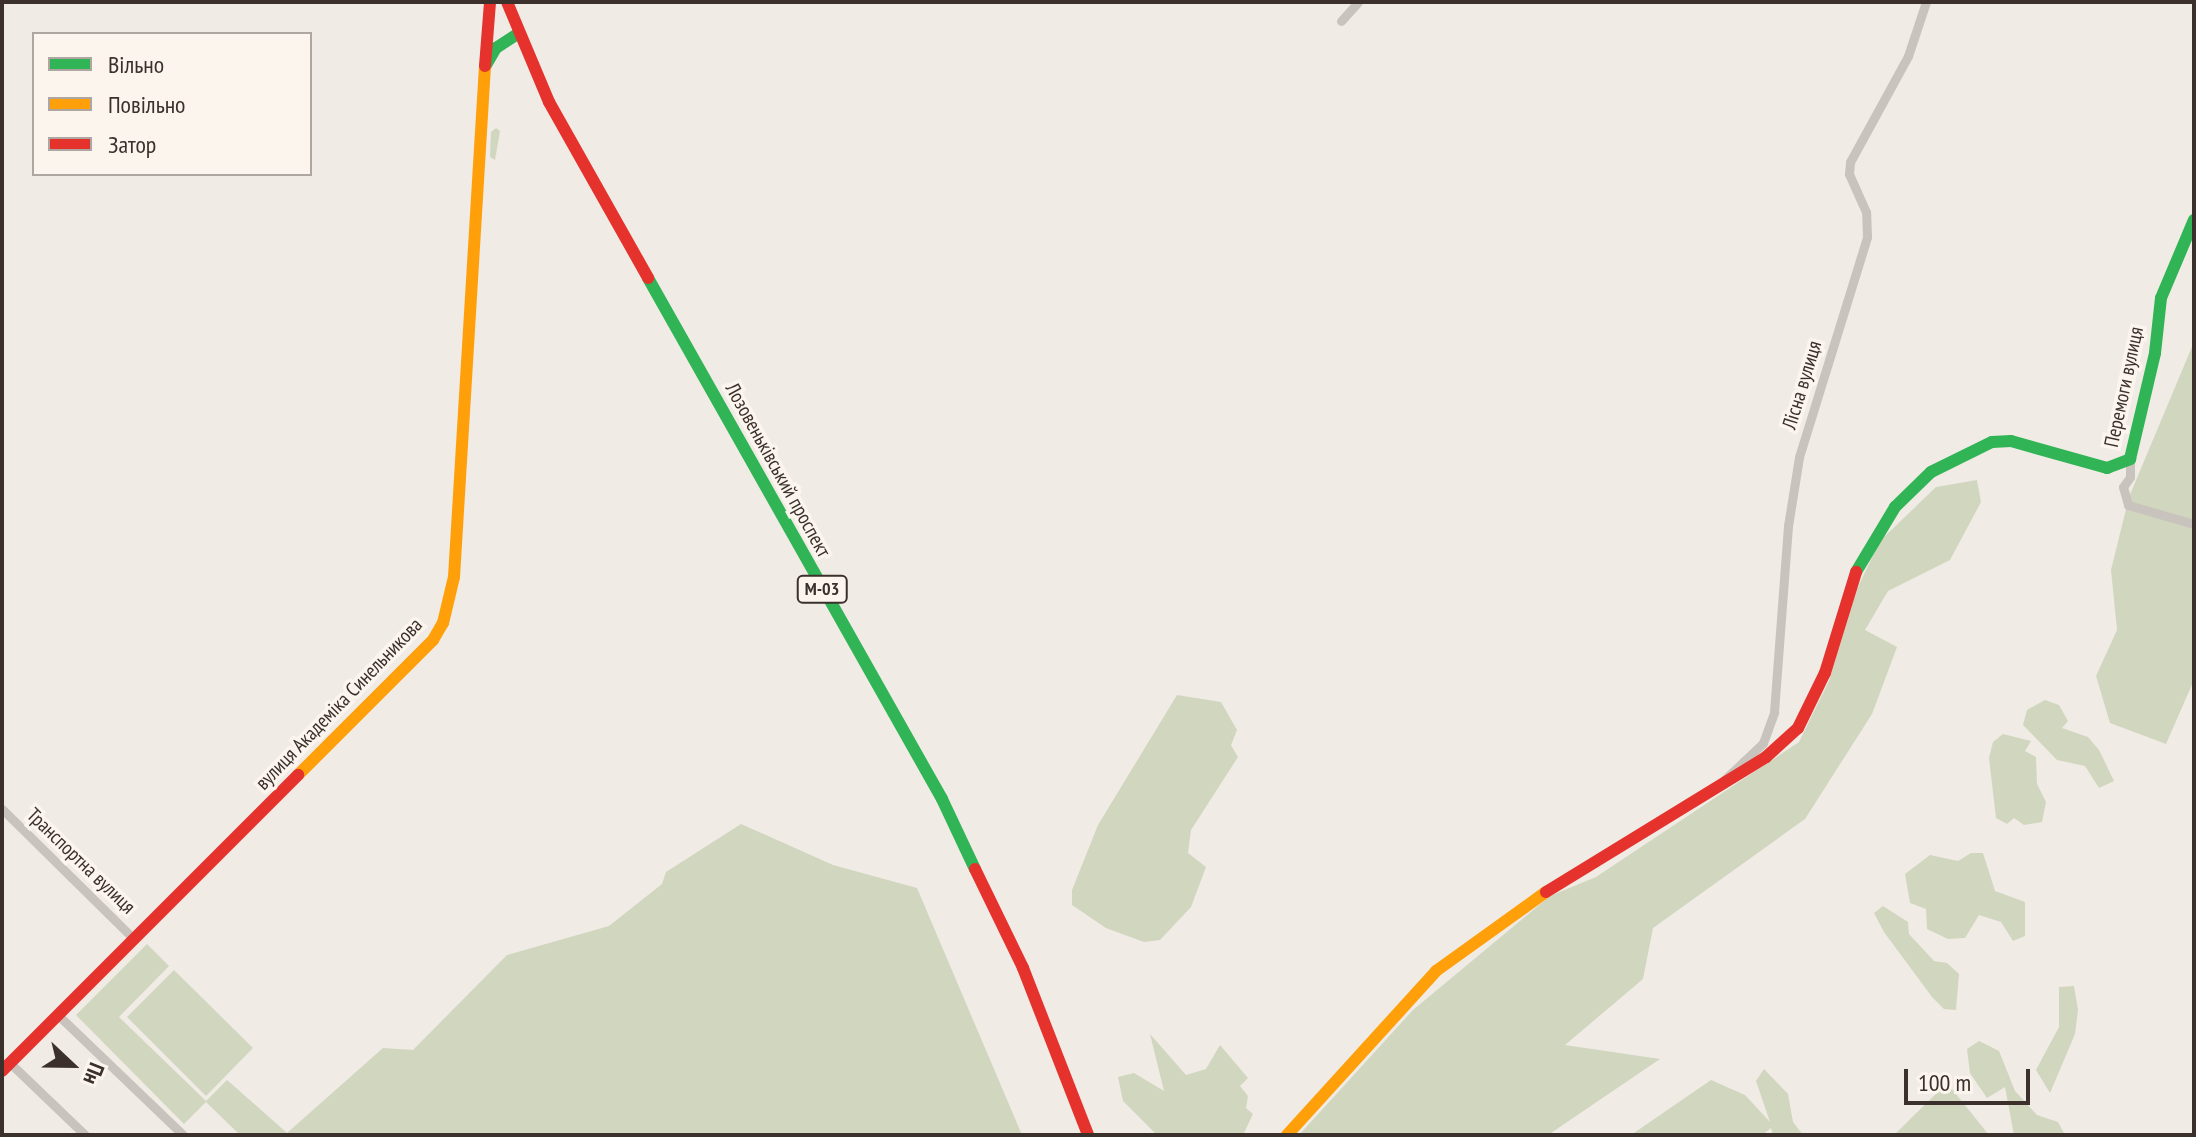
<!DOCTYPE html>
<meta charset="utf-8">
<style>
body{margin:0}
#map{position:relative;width:2196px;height:1137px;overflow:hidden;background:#f0ebe5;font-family:"PT Sans Narrow",sans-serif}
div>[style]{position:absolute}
.green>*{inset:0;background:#d1d6bf}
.street>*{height:9px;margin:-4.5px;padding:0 4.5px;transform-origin:4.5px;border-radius:4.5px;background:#c9c3be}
.fast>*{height:12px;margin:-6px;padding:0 6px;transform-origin:6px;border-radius:6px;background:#30b455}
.slow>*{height:12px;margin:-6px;padding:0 6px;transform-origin:6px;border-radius:6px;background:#ff9f0a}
.jam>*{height:12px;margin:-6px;padding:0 6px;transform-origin:6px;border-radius:6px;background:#e5322d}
span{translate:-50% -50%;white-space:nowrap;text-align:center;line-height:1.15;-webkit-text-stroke:7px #fbf5ee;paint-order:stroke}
.shield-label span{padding:2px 6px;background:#fbf5ee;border:2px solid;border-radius:6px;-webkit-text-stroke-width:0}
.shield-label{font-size:18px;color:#3b302b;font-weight:700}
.street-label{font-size:20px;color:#3b302b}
.frame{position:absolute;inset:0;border:4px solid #3b302b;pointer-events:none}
.legend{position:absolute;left:32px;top:32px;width:280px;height:144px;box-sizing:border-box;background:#fbf5ee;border:2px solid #aea6a0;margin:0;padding:10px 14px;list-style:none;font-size:24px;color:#3b302b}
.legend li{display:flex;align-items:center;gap:16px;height:40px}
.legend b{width:40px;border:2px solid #aea6a0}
.north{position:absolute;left:32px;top:1025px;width:80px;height:80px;-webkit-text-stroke:6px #fbf5ee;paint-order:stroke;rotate:112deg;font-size:22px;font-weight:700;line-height:32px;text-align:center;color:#3b302b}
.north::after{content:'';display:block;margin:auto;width:28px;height:36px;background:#3b302b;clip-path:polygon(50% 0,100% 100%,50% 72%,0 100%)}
.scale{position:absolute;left:1904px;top:1069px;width:126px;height:36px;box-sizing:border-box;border:4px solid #3b302b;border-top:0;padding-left:10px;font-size:24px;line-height:28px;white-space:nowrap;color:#3b302b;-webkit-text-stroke:6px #fbf5ee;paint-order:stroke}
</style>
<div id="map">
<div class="green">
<div style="clip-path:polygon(496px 128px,500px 131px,495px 160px,490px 157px,491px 132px)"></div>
<div style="clip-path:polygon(2194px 342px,2194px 680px,2166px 744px,2110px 723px,2096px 676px,2117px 630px,2111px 570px,2129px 497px)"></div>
<div style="clip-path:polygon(1977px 480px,1981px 502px,1950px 560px,1888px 591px,1865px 630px,1897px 647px,1872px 714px,1805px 819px,1653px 928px,1643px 979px,1565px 1045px,1660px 1059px,1548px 1135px,1299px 1135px,1413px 1010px,1550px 896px,1596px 877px,1799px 742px,1829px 681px,1857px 589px,1880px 541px,1936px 487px)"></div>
<div style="clip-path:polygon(1177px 695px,1221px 702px,1237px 730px,1231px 745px,1238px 757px,1191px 830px,1188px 853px,1206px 867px,1191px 907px,1160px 940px,1144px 942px,1106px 928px,1072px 905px,1072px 890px,1098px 825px)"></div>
<div style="clip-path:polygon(2045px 700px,2059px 705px,2068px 721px,2062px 728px,2088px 737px,2099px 750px,2114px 781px,2099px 788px,2085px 766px,2057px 760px,2023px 725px,2027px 710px)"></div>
<div style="clip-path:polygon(2003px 734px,2031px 741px,2025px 751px,2036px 757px,2037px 784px,2046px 802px,2042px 822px,2024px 825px,2014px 818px,2007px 824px,1996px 818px,1989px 758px,1993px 742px)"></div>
<div style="clip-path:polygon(741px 824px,833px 865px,917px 888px,1022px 1135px,240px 1135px,206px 1102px,184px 1124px,76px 1015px,147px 944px,169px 966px,119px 1017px,206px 1101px,227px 1080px,287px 1133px,383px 1048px,413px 1050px,507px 955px,609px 926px,662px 884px,666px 872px)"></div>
<div style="clip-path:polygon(1971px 853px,1983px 853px,1995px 891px,2025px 902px,2025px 936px,2013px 941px,2001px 922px,1979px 915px,1965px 938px,1948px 939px,1927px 929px,1926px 909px,1910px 903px,1905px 874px,1930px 855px,1958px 861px)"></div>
<div style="clip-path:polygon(1883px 906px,1908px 922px,1909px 934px,1934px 961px,1947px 963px,1959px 974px,1956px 1010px,1944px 1009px,1932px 997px,1884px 932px,1874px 913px)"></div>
<div style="clip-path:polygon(174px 970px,253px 1048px,206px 1096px,127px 1017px)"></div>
<div style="clip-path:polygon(2074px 986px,2078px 1010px,2075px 1034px,2050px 1093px,2036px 1070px,2059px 1027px,2059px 987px)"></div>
<div style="clip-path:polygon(1150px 1034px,1186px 1075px,1206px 1069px,1220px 1045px,1248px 1078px,1240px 1086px,1248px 1096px,1246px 1108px,1253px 1114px,1243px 1135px,1157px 1135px,1123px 1101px,1118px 1077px,1134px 1073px,1164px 1091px)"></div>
<div style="clip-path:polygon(1979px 1041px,1999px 1051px,2015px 1091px,2037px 1115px,2058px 1122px,2065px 1135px,2014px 1135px,2005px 1087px,1987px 1098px,1970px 1073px,1967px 1049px)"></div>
<div style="clip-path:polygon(1764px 1069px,1788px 1094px,1793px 1122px,1803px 1135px,1773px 1135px,1771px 1128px,1762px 1135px,1631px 1135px,1711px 1080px,1745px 1095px,1770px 1122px,1756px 1081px)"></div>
<div style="clip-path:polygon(1947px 1083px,1989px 1135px,1894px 1135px)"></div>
</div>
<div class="street">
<div style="left:1341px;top:21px;width:25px;rotate:-48deg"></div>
<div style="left:2130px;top:459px;width:18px;rotate:90deg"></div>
<div style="left:2130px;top:477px;width:12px;rotate:125deg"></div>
<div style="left:2123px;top:487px;width:19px;rotate:74deg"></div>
<div style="left:2128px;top:505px;width:69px;rotate:16.1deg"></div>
<div style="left:1723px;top:781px;width:55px;rotate:-43.5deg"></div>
<div style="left:1763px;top:743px;width:33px;rotate:-70deg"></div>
<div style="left:1774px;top:712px;width:187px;rotate:-85.7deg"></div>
<div style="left:1788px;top:526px;width:70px;rotate:-80.9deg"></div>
<div style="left:1799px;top:457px;width:230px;rotate:-72.8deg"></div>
<div style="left:1867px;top:237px;width:25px;rotate:-92deg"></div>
<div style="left:1866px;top:212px;width:42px;rotate:-114.1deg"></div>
<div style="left:1849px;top:174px;width:12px;rotate:-85deg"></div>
<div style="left:1850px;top:162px;width:121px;rotate:-61.3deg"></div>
<div style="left:1908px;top:56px;width:57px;rotate:-71.6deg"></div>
<div style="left:2px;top:809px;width:185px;rotate:44.6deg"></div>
<div style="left:58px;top:1015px;width:173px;rotate:43.8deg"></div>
<div style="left:10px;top:1063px;width:104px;rotate:43.8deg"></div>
</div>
<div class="fast">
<div style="left:486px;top:65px;width:20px;rotate:-60deg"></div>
<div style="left:496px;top:48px;width:27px;rotate:-33deg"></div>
<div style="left:648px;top:278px;width:598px;rotate:60.56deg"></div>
<div style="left:942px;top:799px;width:77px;rotate:64.8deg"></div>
<div style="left:1856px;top:572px;width:76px;rotate:-59deg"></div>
<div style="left:1895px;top:507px;width:50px;rotate:-44.2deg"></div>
<div style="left:1931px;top:472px;width:68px;rotate:-26.2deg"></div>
<div style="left:1992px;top:442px;width:19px;rotate:-3deg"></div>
<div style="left:2011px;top:441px;width:100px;rotate:15.7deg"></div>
<div style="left:2107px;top:468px;width:25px;rotate:-21deg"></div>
<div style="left:2130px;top:459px;width:109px;rotate:-76.7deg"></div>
<div style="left:2155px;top:353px;width:55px;rotate:-83.8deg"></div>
<div style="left:2161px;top:298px;width:85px;rotate:-67.1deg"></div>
</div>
<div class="slow">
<div style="left:298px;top:775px;width:191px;rotate:-45deg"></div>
<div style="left:433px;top:640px;width:20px;rotate:-60deg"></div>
<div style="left:443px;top:623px;width:47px;rotate:-76.6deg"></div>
<div style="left:454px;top:577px;width:512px;rotate:-86.53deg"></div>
<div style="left:1287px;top:1135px;width:222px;rotate:-47.7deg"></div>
<div style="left:1436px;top:971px;width:135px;rotate:-35.7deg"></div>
</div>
<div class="jam">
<div style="left:507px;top:2px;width:108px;rotate:67.2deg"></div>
<div style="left:549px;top:102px;width:202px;rotate:60.6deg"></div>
<div style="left:485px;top:66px;width:64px;rotate:-85.5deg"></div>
<div style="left:975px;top:869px;width:110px;rotate:64.1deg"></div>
<div style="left:1023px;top:968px;width:179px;rotate:68.7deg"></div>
<div style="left:1546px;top:892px;width:258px;rotate:-31.5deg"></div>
<div style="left:1766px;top:757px;width:43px;rotate:-42.2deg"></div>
<div style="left:1798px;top:728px;width:61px;rotate:-63.9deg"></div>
<div style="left:1825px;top:673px;width:106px;rotate:-72.9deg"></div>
<div style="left:2px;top:1071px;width:419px;rotate:-45deg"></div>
</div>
<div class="shield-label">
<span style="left:822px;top:589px">М-03</span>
</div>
<div class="street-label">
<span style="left:1802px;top:385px;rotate:-73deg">Лісна вулиця</span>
<span style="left:2124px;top:387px;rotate:-78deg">Перемоги вулиця</span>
<span style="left:778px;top:470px;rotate:61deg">Лозовеньківський проспект</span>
<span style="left:339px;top:704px;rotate:-46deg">вулиця Академіка Синельникова</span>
<span style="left:81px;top:861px;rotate:44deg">Транспортна вулиця</span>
</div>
<div class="frame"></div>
<ul class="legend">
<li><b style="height:10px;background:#30b455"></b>Вільно</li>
<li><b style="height:10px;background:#ff9f0a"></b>Повільно</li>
<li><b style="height:10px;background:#e5322d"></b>Затор</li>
</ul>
<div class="north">Пн</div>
<div class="scale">100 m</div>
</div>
